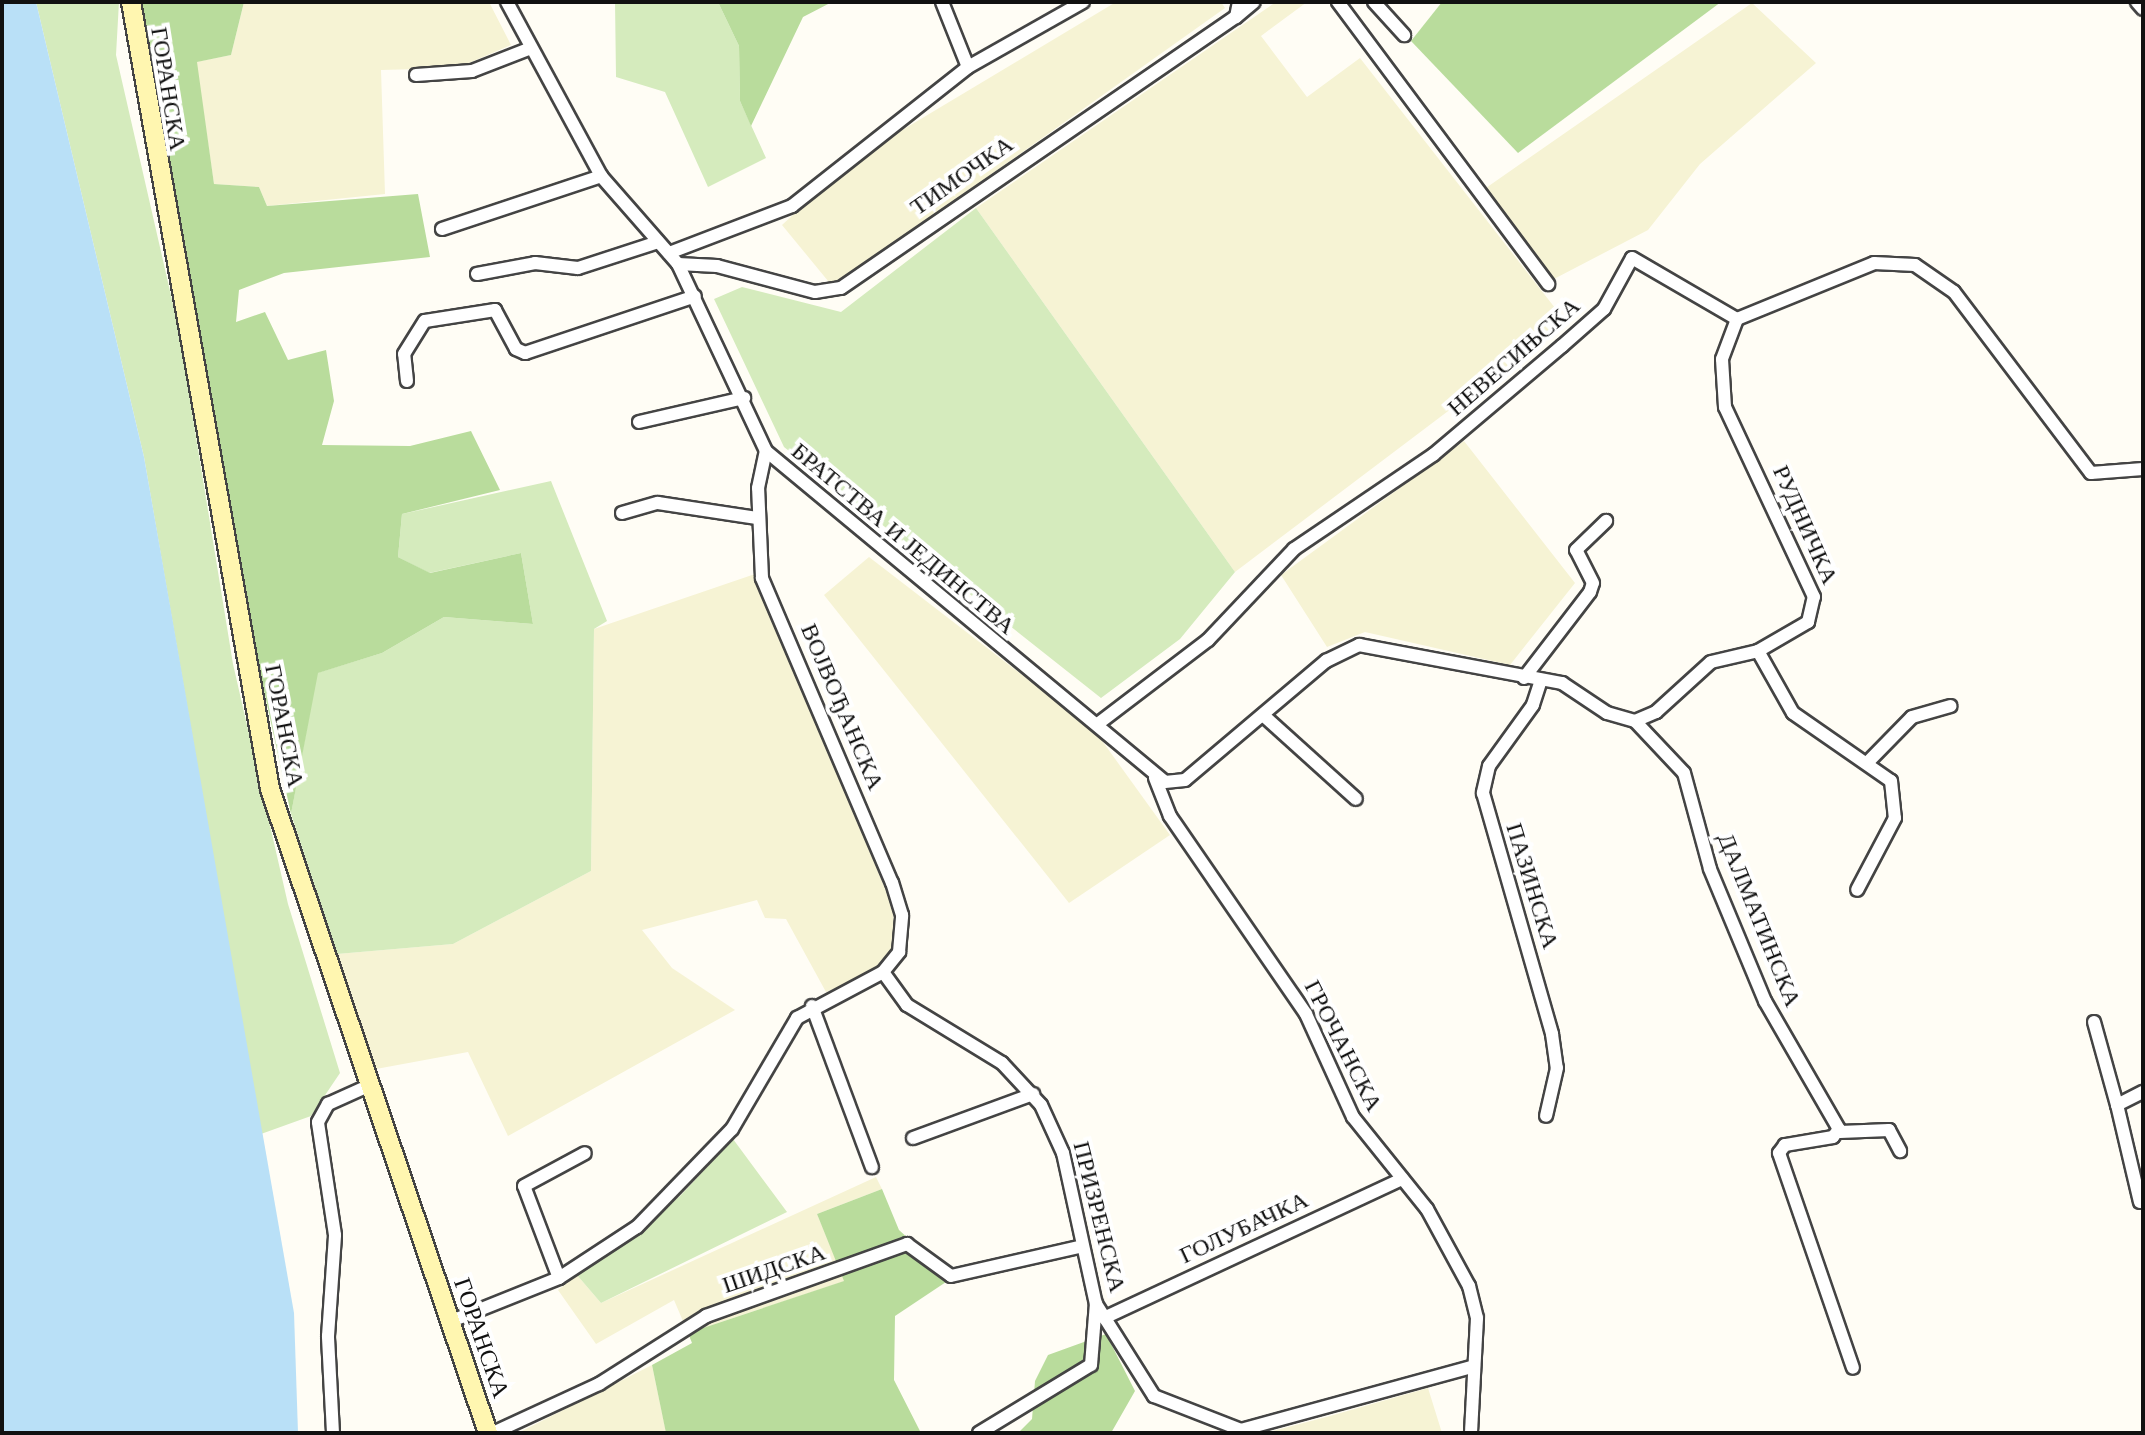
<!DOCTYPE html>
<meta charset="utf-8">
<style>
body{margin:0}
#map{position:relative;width:2145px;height:1435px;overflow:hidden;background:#fffdf5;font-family:"Times New Roman",serif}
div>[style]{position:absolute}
.farmland>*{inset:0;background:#f6f3d4}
.green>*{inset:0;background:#d5ebbd}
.forest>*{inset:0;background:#b9dc9c}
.water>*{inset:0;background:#b9e0f7}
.roads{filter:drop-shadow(2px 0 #444) drop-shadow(-2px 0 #444) drop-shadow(0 2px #444) drop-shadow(0 -2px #444)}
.minor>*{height:12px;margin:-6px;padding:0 6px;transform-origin:6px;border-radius:6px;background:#fff}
.secondary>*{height:18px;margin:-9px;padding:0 9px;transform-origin:9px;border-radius:9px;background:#fff6b0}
span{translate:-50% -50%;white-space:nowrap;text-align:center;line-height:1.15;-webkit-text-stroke:8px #fff;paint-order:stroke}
.street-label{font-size:24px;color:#111}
.frame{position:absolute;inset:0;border:4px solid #111;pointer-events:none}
</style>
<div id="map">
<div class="farmland">
<div style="clip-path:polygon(244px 2px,489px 2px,511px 45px,457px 68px,381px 70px,385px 194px,267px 206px,259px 187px,214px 184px,196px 62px,231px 55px)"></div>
<div style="clip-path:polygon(1116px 2px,1221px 2px,1225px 8px,833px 287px,782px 225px,854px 159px)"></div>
<div style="clip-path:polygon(1276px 2px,1307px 2px,1261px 36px,1307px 97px,1360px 58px,1566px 322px,1235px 572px,976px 208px)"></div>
<div style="clip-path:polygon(1752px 3px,1816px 63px,1700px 164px,1648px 230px,1552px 280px,1483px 190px)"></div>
<div style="clip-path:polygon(1464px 441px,1575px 583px,1510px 665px,1365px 632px,1327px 647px,1281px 575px)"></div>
<div style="clip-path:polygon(869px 557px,1095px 731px,1170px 835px,1069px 903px,824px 595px)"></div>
<div style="clip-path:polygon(755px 574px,893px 908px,895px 945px,882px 968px,826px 992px,786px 919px,765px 918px,757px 900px,642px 930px,672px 968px,735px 1010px,508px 1136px,468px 1052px,376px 1069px,337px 954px,453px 944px,591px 871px,594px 629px)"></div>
<div style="clip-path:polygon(876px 1177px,882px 1189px,817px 1214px,845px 1281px,688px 1333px,674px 1300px,596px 1344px,558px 1290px,577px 1275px,601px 1303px)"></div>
<div style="clip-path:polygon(652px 1365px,666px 1432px,679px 1433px,518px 1433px)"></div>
<div style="clip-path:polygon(1428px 1388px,1442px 1433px,1265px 1433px,1330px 1416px)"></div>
</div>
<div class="green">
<div style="clip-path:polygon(36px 2px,119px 2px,116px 55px,178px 326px,233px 664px,288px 904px,340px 1073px,311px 1116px,261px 1134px,144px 457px)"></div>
<div style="clip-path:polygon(615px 2px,718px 2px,739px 46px,740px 101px,766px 158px,708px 187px,665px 92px,616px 77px)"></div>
<div style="clip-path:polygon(976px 208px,1235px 572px,1180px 639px,1101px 698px,784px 447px,714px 299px,742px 287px,841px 312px)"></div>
<div style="clip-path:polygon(551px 481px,607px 621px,594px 629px,591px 871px,453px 944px,337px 954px,291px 814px,317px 673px,382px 653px,444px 617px,533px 624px,521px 553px,429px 573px,398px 557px,402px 514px)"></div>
<div style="clip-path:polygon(733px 1139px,787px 1212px,601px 1303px,577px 1275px,680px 1196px)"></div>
</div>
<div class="forest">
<div style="clip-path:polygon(146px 2px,244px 2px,231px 55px,197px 62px,214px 184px,259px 187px,267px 206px,418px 194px,430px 257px,284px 273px,239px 290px,236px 322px,265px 312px,288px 360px,326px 350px,334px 401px,322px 445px,410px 446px,471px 431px,500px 490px,402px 514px,398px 557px,430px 573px,521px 553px,533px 624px,444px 617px,382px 653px,318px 673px,291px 814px,254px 645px,140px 5px)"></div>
<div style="clip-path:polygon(718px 2px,832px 2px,803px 17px,751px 126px,740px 101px,739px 46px)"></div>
<div style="clip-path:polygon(1442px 2px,1721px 2px,1518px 153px,1411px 41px)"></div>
<div style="clip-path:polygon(882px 1189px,899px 1230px,952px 1278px,895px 1316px,894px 1380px,921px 1433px,666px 1433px,652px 1365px,692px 1343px,688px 1333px,844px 1281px,817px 1214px)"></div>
<div style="clip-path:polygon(1106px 1334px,1135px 1391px,1111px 1433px,1018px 1433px,1032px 1419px,1035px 1381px,1048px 1355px)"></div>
</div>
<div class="water">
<div style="clip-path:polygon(2px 2px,36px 2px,144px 457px,294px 1313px,298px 1433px,2px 1433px)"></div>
</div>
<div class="roads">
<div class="minor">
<div style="left:507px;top:2px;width:198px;rotate:61.6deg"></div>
<div style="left:601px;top:176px;width:117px;rotate:48.8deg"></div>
<div style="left:678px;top:264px;width:207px;rotate:64.8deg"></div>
<div style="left:766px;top:451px;width:518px;rotate:39.68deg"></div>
<div style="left:1165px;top:782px;width:20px;rotate:-6deg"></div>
<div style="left:1185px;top:780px;width:185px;rotate:-40.2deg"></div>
<div style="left:1326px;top:661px;width:37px;rotate:-26deg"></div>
<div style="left:1359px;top:645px;width:207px;rotate:10.6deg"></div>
<div style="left:1562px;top:683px;width:54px;rotate:33.7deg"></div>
<div style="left:1607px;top:713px;width:29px;rotate:16deg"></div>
<div style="left:1635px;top:721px;width:23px;rotate:-23deg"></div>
<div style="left:1656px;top:712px;width:74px;rotate:-42.3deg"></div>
<div style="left:1711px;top:662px;width:48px;rotate:-13.2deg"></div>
<div style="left:1758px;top:651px;width:58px;rotate:-30.1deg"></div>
<div style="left:1808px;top:622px;width:26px;rotate:-77deg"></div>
<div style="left:1814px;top:597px;width:210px;rotate:-115.1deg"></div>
<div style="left:1725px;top:407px;width:48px;rotate:-93.6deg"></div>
<div style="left:1722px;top:359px;width:43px;rotate:-69.4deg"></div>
<div style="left:1338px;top:2px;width:352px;rotate:53.3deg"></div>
<div style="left:1374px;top:2px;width:45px;rotate:47.7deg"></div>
<div style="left:2137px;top:2px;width:9px;rotate:49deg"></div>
<div style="left:1236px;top:17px;width:23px;rotate:-40deg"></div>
<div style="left:968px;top:67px;width:132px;rotate:-29.5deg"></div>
<div style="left:416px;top:75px;width:56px;rotate:-4.1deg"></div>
<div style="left:472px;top:71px;width:63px;rotate:-21.3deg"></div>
<div style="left:442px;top:229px;width:168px;rotate:-18.4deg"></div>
<div style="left:669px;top:253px;width:132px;rotate:-20.9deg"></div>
<div style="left:792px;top:206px;width:224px;rotate:-38.3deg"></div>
<div style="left:968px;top:67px;width:70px;rotate:-111.8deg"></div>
<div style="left:678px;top:264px;width:39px;rotate:3deg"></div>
<div style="left:717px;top:266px;width:101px;rotate:14.9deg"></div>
<div style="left:815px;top:292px;width:26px;rotate:-9deg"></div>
<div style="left:841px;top:288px;width:479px;rotate:-34.5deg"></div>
<div style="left:1236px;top:17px;width:15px;rotate:-79deg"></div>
<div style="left:477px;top:274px;width:59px;rotate:-10.7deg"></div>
<div style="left:535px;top:263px;width:43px;rotate:6.6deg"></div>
<div style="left:578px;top:268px;width:84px;rotate:-18deg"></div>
<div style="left:407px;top:381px;width:27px;rotate:-96deg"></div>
<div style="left:404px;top:354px;width:39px;rotate:-58deg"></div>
<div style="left:425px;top:321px;width:71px;rotate:-8.9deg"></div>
<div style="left:495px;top:310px;width:44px;rotate:61.7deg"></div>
<div style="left:516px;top:349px;width:10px;rotate:24deg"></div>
<div style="left:525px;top:353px;width:179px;rotate:-18.5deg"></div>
<div style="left:639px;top:422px;width:108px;rotate:-12.9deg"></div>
<div style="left:622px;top:513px;width:37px;rotate:-16deg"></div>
<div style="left:658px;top:503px;width:100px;rotate:8.6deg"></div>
<div style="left:1758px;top:651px;width:71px;rotate:60.6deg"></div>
<div style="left:1793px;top:713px;width:119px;rotate:34.8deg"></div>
<div style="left:1891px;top:781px;width:37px;rotate:84deg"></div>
<div style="left:1895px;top:818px;width:81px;rotate:117.8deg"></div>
<div style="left:1524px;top:678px;width:108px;rotate:-52.5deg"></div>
<div style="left:1590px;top:592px;width:9px;rotate:-72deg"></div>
<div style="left:1593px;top:583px;width:37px;rotate:-117deg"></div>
<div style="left:1576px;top:550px;width:42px;rotate:-44deg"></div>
<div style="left:1541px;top:680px;width:26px;rotate:108deg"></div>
<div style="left:1533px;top:705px;width:75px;rotate:125.8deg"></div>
<div style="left:1489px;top:766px;width:28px;rotate:103deg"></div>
<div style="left:1483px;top:793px;width:251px;rotate:74deg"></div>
<div style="left:1552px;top:1034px;width:34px;rotate:82deg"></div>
<div style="left:1557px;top:1068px;width:49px;rotate:102.9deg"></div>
<div style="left:1263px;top:715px;width:125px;rotate:42.1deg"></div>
<div style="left:1635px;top:721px;width:71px;rotate:46.7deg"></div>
<div style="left:1684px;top:773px;width:99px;rotate:74.8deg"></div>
<div style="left:1710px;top:869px;width:143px;rotate:67.4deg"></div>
<div style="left:1765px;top:1001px;width:148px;rotate:60deg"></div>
<div style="left:1839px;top:1129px;width:10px;rotate:127deg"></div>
<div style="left:1833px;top:1137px;width:49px;rotate:170.5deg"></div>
<div style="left:1785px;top:1145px;width:10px;rotate:127deg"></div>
<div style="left:1779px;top:1153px;width:227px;rotate:71deg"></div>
<div style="left:1099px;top:723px;width:137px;rotate:-37.3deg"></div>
<div style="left:1208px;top:640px;width:125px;rotate:-46.6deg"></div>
<div style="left:1294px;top:549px;width:168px;rotate:-34.1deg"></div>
<div style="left:1433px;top:455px;width:169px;rotate:-40.2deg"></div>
<div style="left:1562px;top:346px;width:56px;rotate:-41.4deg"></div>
<div style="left:1604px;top:309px;width:58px;rotate:-61.2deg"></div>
<div style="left:1632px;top:258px;width:121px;rotate:30.2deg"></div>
<div style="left:1737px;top:319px;width:148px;rotate:-22.2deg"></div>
<div style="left:1874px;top:263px;width:41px;rotate:2.8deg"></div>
<div style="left:1915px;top:265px;width:47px;rotate:34.7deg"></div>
<div style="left:1954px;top:292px;width:227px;rotate:52.9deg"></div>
<div style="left:2091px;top:473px;width:52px;rotate:-4.4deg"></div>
<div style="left:1867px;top:763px;width:64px;rotate:-45.6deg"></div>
<div style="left:1912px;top:717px;width:40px;rotate:-16deg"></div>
<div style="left:1155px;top:778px;width:41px;rotate:68.5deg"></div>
<div style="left:1170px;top:816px;width:240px;rotate:55.5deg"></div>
<div style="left:1306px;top:1014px;width:113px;rotate:65.5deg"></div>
<div style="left:1353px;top:1117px;width:118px;rotate:51.2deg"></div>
<div style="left:1427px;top:1209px;width:88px;rotate:61.4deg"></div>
<div style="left:1469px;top:1286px;width:33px;rotate:76deg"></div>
<div style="left:1477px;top:1318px;width:115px;rotate:93deg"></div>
<div style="left:883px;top:972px;width:41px;rotate:54deg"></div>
<div style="left:907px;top:1005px;width:111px;rotate:31.4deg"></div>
<div style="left:1002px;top:1063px;width:57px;rotate:47.1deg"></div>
<div style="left:1041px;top:1105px;width:53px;rotate:65.4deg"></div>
<div style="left:1063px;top:1153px;width:155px;rotate:77.7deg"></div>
<div style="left:1096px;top:1304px;width:109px;rotate:57.8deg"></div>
<div style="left:1154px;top:1396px;width:93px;rotate:21.3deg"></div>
<div style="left:1241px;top:1430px;width:239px;rotate:-15.3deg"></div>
<div style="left:812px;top:1006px;width:172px;rotate:69.6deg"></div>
<div style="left:2094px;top:1022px;width:86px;rotate:74.5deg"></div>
<div style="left:1840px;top:1132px;width:49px;rotate:-2.3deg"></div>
<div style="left:1889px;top:1130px;width:24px;rotate:62deg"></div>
<div style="left:913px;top:1138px;width:128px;rotate:-20.1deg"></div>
<div style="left:2140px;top:1202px;width:100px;rotate:-103.3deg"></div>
<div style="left:2117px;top:1105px;width:29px;rotate:-27deg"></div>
<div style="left:559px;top:1278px;width:98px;rotate:-110.8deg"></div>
<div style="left:524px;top:1186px;width:69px;rotate:-28.4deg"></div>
<div style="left:1104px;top:1318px;width:329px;rotate:-25deg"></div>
<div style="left:449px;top:1322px;width:118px;rotate:-21.8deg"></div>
<div style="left:559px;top:1278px;width:93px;rotate:-33.2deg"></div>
<div style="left:637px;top:1227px;width:136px;rotate:-45.9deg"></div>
<div style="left:732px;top:1129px;width:129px;rotate:-59.6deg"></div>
<div style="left:797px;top:1018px;width:98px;rotate:-28.1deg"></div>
<div style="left:883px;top:972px;width:26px;rotate:-51deg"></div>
<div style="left:899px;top:952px;width:37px;rotate:-85deg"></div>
<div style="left:902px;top:915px;width:34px;rotate:-107deg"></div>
<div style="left:892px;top:883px;width:332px;rotate:-113.1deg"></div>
<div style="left:762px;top:578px;width:90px;rotate:-92.5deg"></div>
<div style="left:758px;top:488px;width:38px;rotate:-78deg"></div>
<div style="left:333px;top:1433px;width:97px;rotate:-93deg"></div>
<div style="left:328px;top:1336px;width:101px;rotate:-86deg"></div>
<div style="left:335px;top:1235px;width:114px;rotate:-98.6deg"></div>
<div style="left:318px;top:1122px;width:21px;rotate:-61deg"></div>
<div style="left:328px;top:1104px;width:44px;rotate:-24.2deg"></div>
<div style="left:493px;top:1433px;width:117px;rotate:-24.8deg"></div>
<div style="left:599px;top:1384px;width:127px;rotate:-32.4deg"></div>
<div style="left:706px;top:1316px;width:214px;rotate:-19.7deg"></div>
<div style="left:907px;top:1244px;width:54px;rotate:36deg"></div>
<div style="left:951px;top:1276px;width:135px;rotate:-12.8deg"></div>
<div style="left:979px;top:1433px;width:131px;rotate:-31.3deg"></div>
<div style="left:1091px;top:1365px;width:62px;rotate:-85.4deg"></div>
</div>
<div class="secondary">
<div style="left:131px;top:2px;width:799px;rotate:79.98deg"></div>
<div style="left:270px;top:789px;width:680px;rotate:71.3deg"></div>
</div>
</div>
<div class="street-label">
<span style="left:168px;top:89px;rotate:81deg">ГОРАНСКА</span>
<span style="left:962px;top:176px;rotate:-35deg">ТИМОЧКА</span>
<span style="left:1514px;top:357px;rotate:-41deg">НЕВЕСИЊСКА</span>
<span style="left:1805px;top:525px;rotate:66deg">РУДНИЧКА</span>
<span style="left:903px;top:539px;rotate:40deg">БРАТСТВА И ЈЕДИНСТВА</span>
<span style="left:842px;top:707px;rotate:67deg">ВОЈВОЂАНСКА</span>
<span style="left:284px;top:726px;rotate:79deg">ГОРАНСКА</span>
<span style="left:1532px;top:886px;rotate:73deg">ПАЗИНСКА</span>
<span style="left:1759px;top:920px;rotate:68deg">ДАЛМАТИНСКА</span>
<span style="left:1343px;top:1046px;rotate:63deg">ГРОЧАНСКА</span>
<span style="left:1099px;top:1217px;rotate:76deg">ПРИЗРЕНСКА</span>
<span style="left:1244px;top:1228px;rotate:-25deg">ГОЛУБАЧКА</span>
<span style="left:774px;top:1269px;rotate:-19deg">ШИДСКА</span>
<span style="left:481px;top:1338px;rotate:71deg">ГОРАНСКА</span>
</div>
<div class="frame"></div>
</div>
